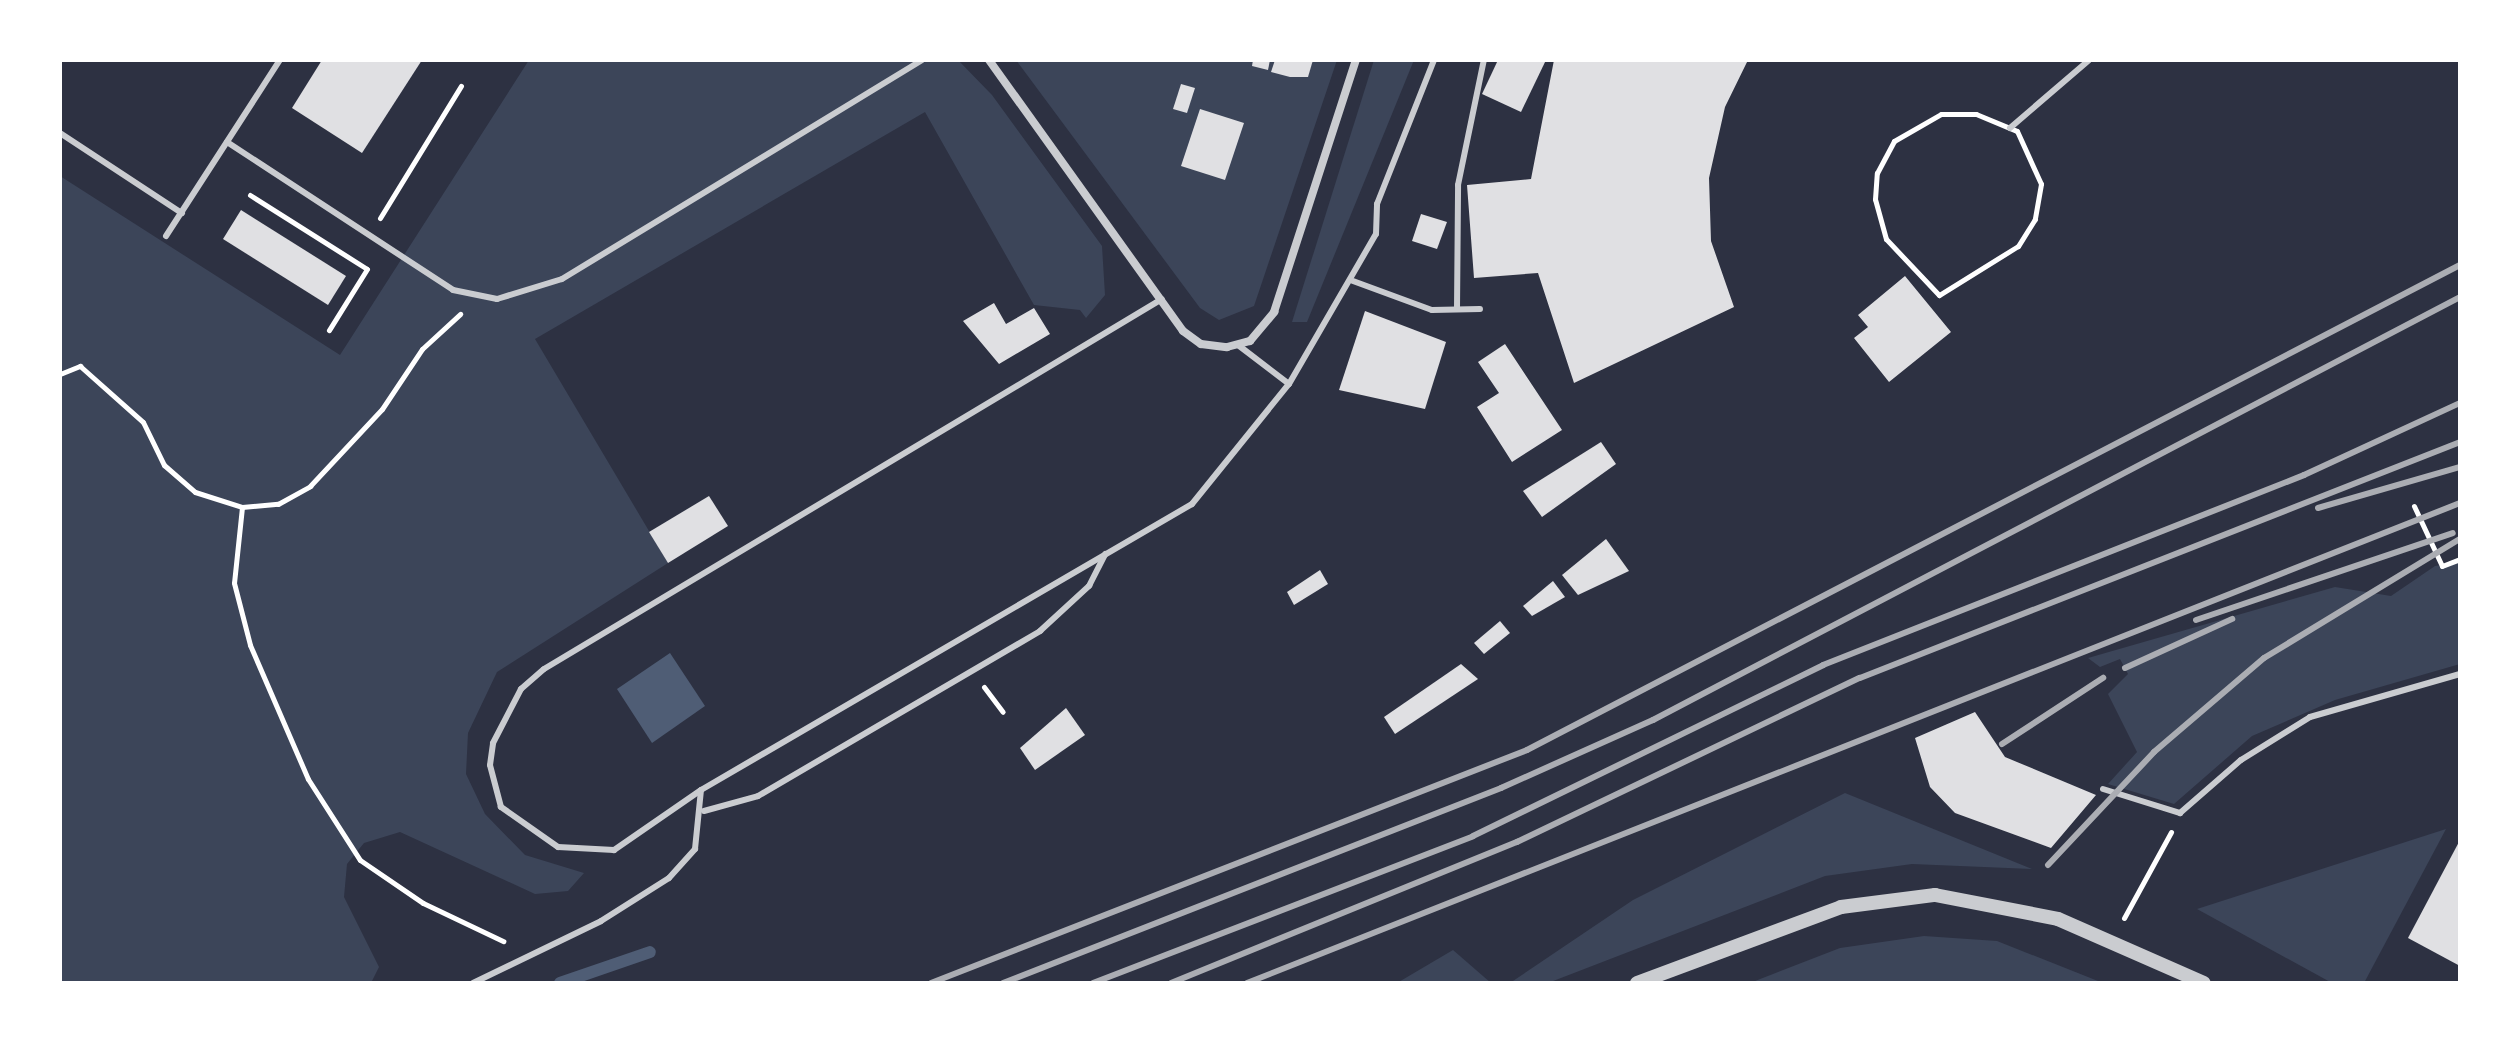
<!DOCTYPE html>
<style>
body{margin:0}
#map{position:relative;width:2520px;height:1043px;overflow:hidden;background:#2d3142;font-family:Rubik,sans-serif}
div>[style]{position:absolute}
.green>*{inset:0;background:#3c4559}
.water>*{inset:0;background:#4f5d75}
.stream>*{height:12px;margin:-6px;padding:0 6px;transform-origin:6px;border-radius:6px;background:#4f5d75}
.building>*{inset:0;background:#e0e0e3}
.path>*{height:5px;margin:-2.5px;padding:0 2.5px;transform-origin:2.5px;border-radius:2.5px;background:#fff}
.service>*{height:6px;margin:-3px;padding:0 3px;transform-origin:3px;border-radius:3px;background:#caccd0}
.minor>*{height:8px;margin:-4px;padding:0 4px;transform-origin:4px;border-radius:4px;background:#caccd0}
.tertiary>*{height:14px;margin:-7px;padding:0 7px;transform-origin:7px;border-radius:7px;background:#caccd0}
.rail>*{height:6px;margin:-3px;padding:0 3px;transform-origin:3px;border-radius:3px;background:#abadb3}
span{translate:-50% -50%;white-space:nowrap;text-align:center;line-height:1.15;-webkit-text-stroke:8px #fff;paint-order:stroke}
.frame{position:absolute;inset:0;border:62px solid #fff;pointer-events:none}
</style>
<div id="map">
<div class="green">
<div style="clip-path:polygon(529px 60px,958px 60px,992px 95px,1102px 246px,1105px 295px,1086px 318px,1080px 310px,1034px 305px,925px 112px,535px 339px,668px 563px,497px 672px,468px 733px,466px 774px,485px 814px,525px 855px,584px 873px,568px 891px,535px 894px,400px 832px,364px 843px,347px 864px,344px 897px,379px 967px,371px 983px,60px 983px,60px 176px,340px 355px)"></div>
<div style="clip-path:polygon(1016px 60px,1337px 60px,1254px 306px,1219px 320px,1200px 308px)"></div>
<div style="clip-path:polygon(1374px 60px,1414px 60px,1307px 322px,1292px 322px)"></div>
<div style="clip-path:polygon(2460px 562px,2460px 664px,2335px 700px,2252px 736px,2174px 804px,2108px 784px,2137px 752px,2108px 694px,2128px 674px,2120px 659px,2100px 667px,2088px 658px,2335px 587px,2391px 596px,2435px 566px)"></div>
<div style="clip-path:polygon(1845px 793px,2032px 869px,1912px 864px,1825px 876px,1548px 983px,1510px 983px,1633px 900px)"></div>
<div style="clip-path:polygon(2446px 829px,2364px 983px,2332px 983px,2197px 909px)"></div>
<div style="clip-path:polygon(1924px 936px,1997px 941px,2103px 983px,1750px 983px,1840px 948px)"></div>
<div style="clip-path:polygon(1453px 950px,1491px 983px,1397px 983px)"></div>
</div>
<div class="water">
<div style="clip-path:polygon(670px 653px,705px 706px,652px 743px,617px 689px)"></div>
</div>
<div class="stream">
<div style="left:560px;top:983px;width:95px;rotate:-19deg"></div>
</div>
<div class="building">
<div style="clip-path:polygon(322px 60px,422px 60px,362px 153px,292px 108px)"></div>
<div style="clip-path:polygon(1253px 60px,1270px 60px,1268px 70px,1252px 66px)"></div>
<div style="clip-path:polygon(1275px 60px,1313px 60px,1308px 77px,1290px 77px,1271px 72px)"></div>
<div style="clip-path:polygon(1498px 60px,1546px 60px,1521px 112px,1482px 94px)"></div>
<div style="clip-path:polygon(1554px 60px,1748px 60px,1725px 107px,1709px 178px,1711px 241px,1734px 307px,1574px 383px,1538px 273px,1474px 278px,1467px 185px,1531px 179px)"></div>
<div style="clip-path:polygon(1181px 84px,1195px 88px,1187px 113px,1173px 109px)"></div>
<div style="clip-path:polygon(1200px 109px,1244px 123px,1225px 180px,1181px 166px)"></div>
<div style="clip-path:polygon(241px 210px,346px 276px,328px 305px,223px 239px)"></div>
<div style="clip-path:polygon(1421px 214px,1447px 222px,1437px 249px,1412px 241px)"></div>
<div style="clip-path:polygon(1905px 276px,1951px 332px,1889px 382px,1854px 338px,1868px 327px,1858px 315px)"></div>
<div style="clip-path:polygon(994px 303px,1006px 324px,1034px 308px,1050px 334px,999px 364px,963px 321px)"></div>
<div style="clip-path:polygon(1365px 311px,1446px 342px,1425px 409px,1339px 390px)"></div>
<div style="clip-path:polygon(1505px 344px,1562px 430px,1512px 462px,1477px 407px,1499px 393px,1478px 362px)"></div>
<div style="clip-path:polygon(1601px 442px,1616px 464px,1542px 517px,1523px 491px)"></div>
<div style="clip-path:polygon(709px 496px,728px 526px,668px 563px,649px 532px)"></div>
<div style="clip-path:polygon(1606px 539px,1629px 571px,1578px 595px,1562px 575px)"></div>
<div style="clip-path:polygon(1320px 570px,1328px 584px,1294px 605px,1287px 592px)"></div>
<div style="clip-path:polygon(1553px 581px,1565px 597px,1532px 616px,1523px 606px)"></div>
<div style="clip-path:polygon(1500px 621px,1510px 633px,1484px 654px,1474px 643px)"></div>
<div style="clip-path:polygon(1461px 664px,1478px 679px,1395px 734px,1384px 717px)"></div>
<div style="clip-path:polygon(1066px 708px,1085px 735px,1035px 770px,1020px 748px)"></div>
<div style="clip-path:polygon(1975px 712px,2005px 757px,2096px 795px,2051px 848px,1955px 813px,1930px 787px,1915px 738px)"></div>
<div style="clip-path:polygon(2460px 840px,2460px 966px,2408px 938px)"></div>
</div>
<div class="path">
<div style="left:1941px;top:114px;width:35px"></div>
<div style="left:1976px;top:114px;width:44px;rotate:22.5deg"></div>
<div style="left:2017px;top:131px;width:58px;rotate:65.6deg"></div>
<div style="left:2041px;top:184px;width:36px;rotate:100deg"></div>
<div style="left:2035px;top:219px;width:32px;rotate:122deg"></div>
<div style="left:2018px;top:246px;width:93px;rotate:148.2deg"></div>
<div style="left:1939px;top:295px;width:77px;rotate:-133.4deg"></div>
<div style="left:1886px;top:239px;width:41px;rotate:-105.4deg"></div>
<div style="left:1875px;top:199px;width:26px;rotate:-86deg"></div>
<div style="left:1877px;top:173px;width:36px;rotate:-62deg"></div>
<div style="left:1894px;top:141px;width:54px;rotate:-29.9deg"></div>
<div style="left:250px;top:195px;width:138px;rotate:32.3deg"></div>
<div style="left:367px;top:269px;width:72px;rotate:121.9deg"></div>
<div style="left:380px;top:218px;width:155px;rotate:-58.5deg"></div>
<div style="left:60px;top:374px;width:22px;rotate:-22deg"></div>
<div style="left:80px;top:366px;width:84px;rotate:41.6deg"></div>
<div style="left:143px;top:422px;width:48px;rotate:64deg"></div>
<div style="left:164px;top:465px;width:41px;rotate:41.1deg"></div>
<div style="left:195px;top:492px;width:49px;rotate:17.7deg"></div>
<div style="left:242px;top:507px;width:36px;rotate:-5deg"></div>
<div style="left:278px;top:504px;width:37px;rotate:-29deg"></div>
<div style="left:310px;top:486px;width:105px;rotate:-46.9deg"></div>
<div style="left:382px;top:409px;width:72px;rotate:-56.3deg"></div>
<div style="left:422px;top:349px;width:52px;rotate:-42.6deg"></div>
<div style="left:2414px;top:506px;width:66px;rotate:65deg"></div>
<div style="left:2442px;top:566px;width:19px;rotate:-21deg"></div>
<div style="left:242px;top:507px;width:76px;rotate:96deg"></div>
<div style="left:234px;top:583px;width:64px;rotate:75.5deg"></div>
<div style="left:250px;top:645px;width:146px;rotate:66.6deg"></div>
<div style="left:308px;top:779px;width:96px;rotate:57.3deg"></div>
<div style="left:360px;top:860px;width:76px;rotate:34.3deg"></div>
<div style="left:423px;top:903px;width:89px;rotate:25.4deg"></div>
<div style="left:984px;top:687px;width:31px;rotate:53deg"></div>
<div style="left:2124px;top:918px;width:98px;rotate:-61.3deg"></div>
</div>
<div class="service">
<div style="left:2010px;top:128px;width:104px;rotate:-40.7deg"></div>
<div style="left:60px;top:133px;width:146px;rotate:33.3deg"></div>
<div style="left:227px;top:142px;width:270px;rotate:33.2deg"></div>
<div style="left:453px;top:290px;width:45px;rotate:11.6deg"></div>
<div style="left:497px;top:299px;width:68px;rotate:-17.1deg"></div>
<div style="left:562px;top:279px;width:421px;rotate:-31.3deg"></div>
<div style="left:166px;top:236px;width:210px;rotate:-57.1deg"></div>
<div style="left:1353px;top:281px;width:84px;rotate:20.2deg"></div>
<div style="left:1432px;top:310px;width:48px;rotate:-1.2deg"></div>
<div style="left:1457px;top:309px;width:124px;rotate:-89.5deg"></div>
<div style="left:1458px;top:185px;width:128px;rotate:-78.3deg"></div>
<div style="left:1238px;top:345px;width:64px;rotate:37.4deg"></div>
<div style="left:1289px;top:384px;width:173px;rotate:-59.9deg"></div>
<div style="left:1376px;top:234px;width:30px;rotate:-88deg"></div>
<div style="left:1377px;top:204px;width:155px;rotate:-68.4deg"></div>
<div style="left:2103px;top:789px;width:81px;rotate:17.3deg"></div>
<div style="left:2180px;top:813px;width:81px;rotate:-41deg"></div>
<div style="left:2241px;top:760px;width:81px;rotate:-31.9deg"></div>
<div style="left:2310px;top:717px;width:156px;rotate:-16deg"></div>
<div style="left:701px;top:790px;width:106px;rotate:145.4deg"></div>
<div style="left:614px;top:850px;width:56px;rotate:-176.9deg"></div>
<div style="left:558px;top:847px;width:70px;rotate:-144.9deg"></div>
<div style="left:501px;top:807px;width:43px;rotate:-104.7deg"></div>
<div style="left:490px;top:765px;width:22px;rotate:-82deg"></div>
<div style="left:493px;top:743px;width:61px;rotate:-62.6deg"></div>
<div style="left:521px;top:689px;width:30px;rotate:-41deg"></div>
<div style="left:544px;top:669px;width:720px;rotate:-30.91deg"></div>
<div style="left:704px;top:811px;width:56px;rotate:-15.5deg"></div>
<div style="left:758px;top:796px;width:327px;rotate:-30.3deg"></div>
<div style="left:1040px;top:631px;width:67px;rotate:-42.6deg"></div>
<div style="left:1089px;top:586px;width:36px;rotate:-63deg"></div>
<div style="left:473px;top:983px;width:142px;rotate:-25.8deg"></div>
<div style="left:601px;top:921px;width:80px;rotate:-32.3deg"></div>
<div style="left:669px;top:878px;width:39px;rotate:-48deg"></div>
<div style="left:695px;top:849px;width:59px;rotate:-84.2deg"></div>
<div style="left:701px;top:790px;width:568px;rotate:-30.22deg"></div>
<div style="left:1192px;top:504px;width:154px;rotate:-51.1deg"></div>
</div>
<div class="minor">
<div style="left:989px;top:60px;width:333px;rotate:54.4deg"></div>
<div style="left:1183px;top:331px;width:22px;rotate:36deg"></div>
<div style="left:1201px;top:344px;width:26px;rotate:7deg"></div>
<div style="left:1227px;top:347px;width:24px;rotate:-15deg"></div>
<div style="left:1250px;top:341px;width:38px;rotate:-50deg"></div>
<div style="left:1274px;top:312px;width:265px;rotate:-72deg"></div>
</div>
<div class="tertiary">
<div style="left:1637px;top:983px;width:218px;rotate:-20.4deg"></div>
<div style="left:1841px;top:907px;width:95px;rotate:-7.3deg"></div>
<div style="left:1935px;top:895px;width:125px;rotate:11deg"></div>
<div style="left:2058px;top:919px;width:159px;rotate:23.7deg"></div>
</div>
<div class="rail">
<div style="left:2318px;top:508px;width:148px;rotate:-16.1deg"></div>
<div style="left:2196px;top:620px;width:271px;rotate:-18.7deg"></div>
<div style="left:2125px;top:668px;width:118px;rotate:-24.6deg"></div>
<div style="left:2002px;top:744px;width:121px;rotate:-33.2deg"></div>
<div style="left:2048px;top:865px;width:155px;rotate:-46.8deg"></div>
<div style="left:2154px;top:752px;width:145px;rotate:-40.5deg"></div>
<div style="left:2264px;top:658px;width:229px;rotate:-31.3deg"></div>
<div style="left:931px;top:983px;width:640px;rotate:-21.35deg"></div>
<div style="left:1527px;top:750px;width:1052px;rotate:-27.47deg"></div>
<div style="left:1003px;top:983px;width:535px;rotate:-21.38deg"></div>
<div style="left:1501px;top:788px;width:167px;rotate:-24.1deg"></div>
<div style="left:1653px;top:720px;width:911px;rotate:-27.66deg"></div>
<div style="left:1093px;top:983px;width:407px;rotate:-21.1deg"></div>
<div style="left:1473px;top:836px;width:390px;rotate:-26deg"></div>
<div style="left:1823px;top:665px;width:517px;rotate:-21.55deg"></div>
<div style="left:2304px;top:475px;width:172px;rotate:-24.8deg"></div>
<div style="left:1171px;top:983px;width:374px;rotate:-22.2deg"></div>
<div style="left:1517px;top:842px;width:380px;rotate:-25.6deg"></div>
<div style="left:1860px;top:678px;width:645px;rotate:-21.47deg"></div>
<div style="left:1247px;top:983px;width:1305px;rotate:-21.59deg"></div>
</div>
<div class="frame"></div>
</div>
